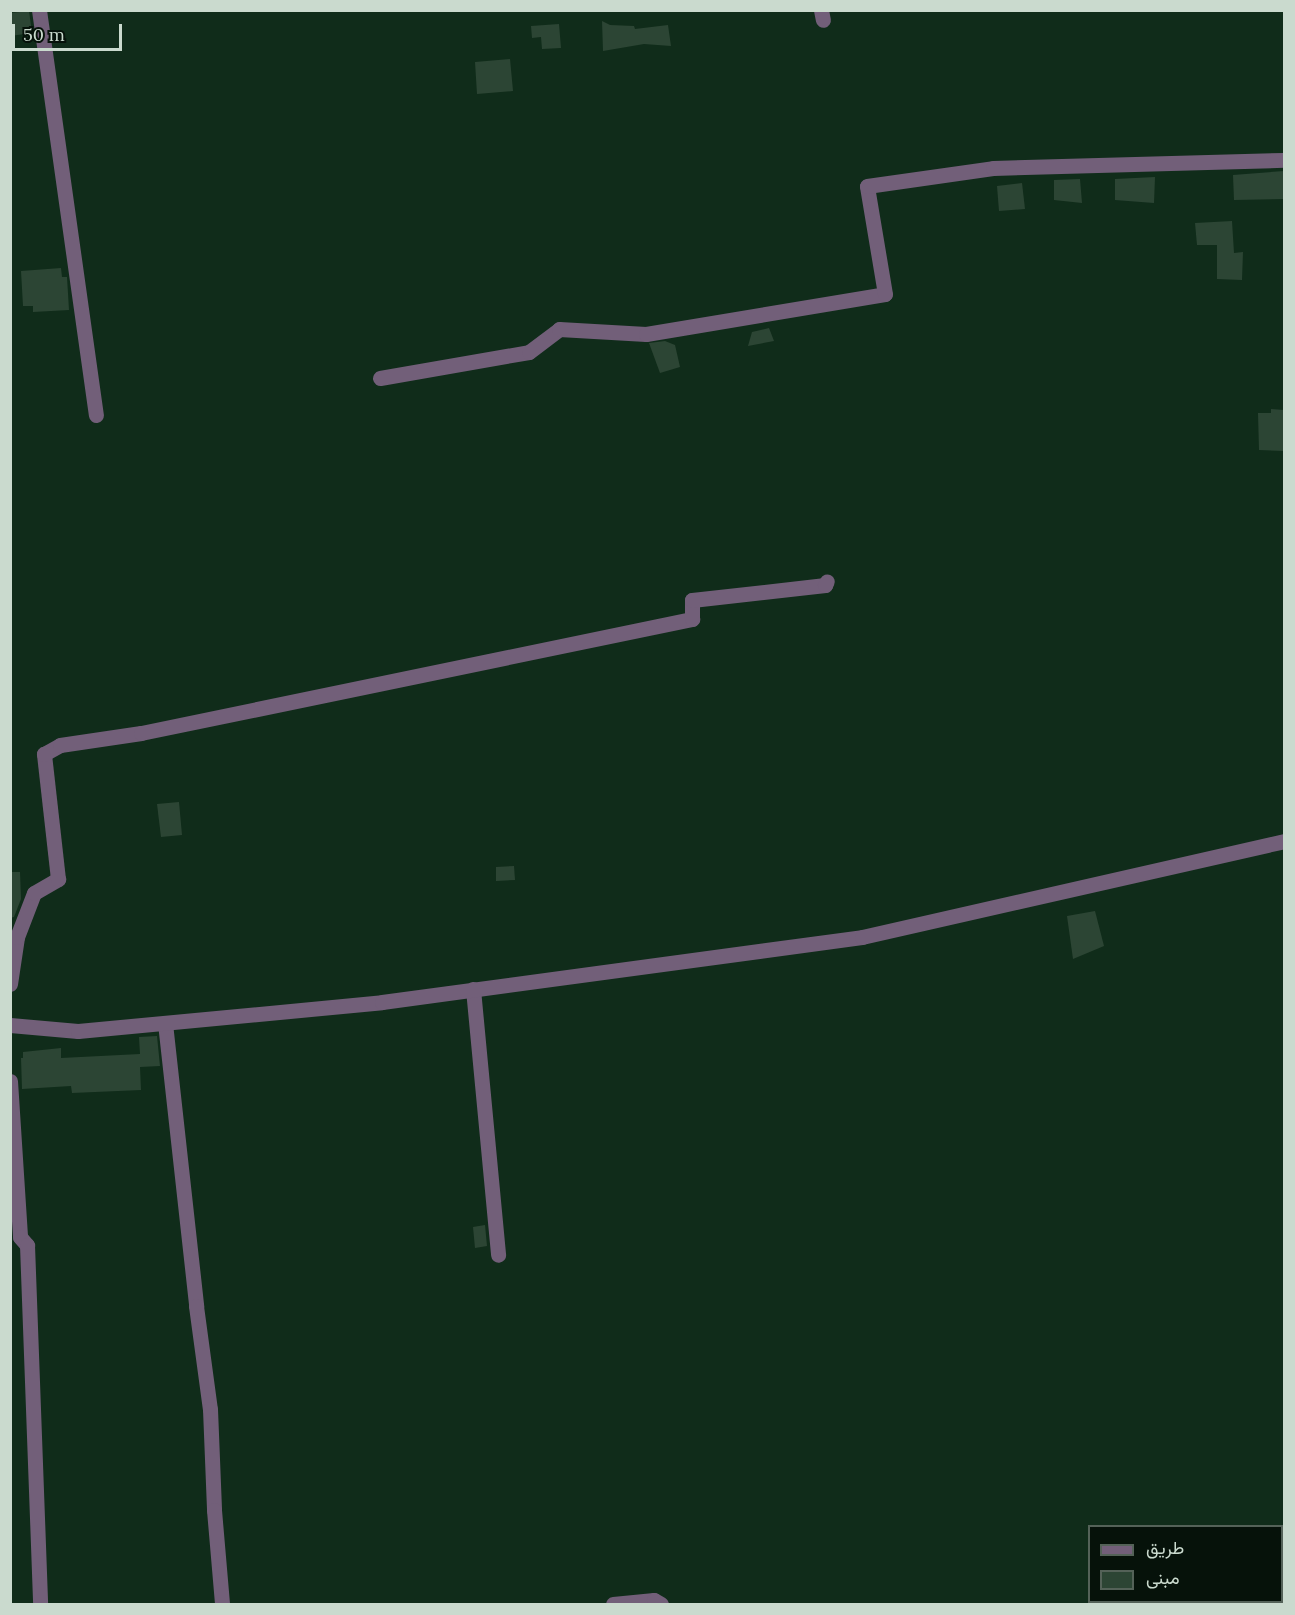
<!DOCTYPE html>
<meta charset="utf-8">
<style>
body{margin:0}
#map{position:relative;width:1295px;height:1615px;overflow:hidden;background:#102c1a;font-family:Lora,Vazirmatn,serif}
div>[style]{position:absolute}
.building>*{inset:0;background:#2c4534}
.minor>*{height:15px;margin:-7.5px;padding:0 7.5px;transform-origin:7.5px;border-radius:7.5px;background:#725f79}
span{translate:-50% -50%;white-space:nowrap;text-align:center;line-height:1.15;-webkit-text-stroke:5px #06120a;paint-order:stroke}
.frame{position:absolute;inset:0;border:12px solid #cadace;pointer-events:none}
.legend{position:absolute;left:1088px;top:1525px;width:195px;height:78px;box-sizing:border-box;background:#06120a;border:2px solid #546258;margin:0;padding:8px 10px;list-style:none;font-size:18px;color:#cadace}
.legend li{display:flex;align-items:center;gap:12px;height:30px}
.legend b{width:30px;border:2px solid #546258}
.scale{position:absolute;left:12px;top:24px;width:110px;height:27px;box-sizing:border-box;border:3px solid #cadace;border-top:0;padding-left:8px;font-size:18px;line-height:21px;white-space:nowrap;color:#cadace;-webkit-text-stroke:4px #06120a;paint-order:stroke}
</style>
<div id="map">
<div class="building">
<div style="clip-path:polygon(29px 11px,32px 33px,10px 36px,10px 13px)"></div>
<div style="clip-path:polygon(602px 21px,610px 25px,634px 26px,635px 29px,668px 25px,671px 46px,644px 44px,603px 51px)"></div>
<div style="clip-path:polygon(559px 24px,561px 48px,542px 49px,541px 37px,532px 38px,531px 26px)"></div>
<div style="clip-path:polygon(510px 59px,513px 91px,477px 94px,475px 62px)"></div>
<div style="clip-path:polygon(1284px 171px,1284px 199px,1234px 200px,1233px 175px)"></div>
<div style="clip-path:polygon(1155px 177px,1154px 203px,1115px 200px,1115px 179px)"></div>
<div style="clip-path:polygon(1080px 179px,1082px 203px,1054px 200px,1054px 180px)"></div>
<div style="clip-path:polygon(1022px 183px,1025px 209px,999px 211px,997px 186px)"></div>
<div style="clip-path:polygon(1232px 221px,1234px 253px,1243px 252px,1242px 280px,1217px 279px,1217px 245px,1197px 245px,1195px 223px)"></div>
<div style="clip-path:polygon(61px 268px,62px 277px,67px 277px,69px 310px,33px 312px,33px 306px,23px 306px,21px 271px)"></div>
<div style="clip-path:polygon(769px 328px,774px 341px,748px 346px,752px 332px)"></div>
<div style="clip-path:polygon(665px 341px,675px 345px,680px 367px,660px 373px,649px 343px)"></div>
<div style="clip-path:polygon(1271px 409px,1284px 410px,1284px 451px,1259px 450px,1258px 413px,1271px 413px)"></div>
<div style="clip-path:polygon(179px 802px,182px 835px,161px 837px,157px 804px)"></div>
<div style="clip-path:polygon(514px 866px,515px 880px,496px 881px,496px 867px)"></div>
<div style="clip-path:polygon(10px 872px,20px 872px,21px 899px,14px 917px,10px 918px)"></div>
<div style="clip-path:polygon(1095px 911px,1104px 946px,1073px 959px,1067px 916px)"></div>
<div style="clip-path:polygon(157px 1036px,160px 1066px,140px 1067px,141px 1090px,72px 1093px,71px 1086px,22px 1089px,21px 1058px,23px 1058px,23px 1052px,61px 1048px,61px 1058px,140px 1054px,139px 1037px)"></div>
<div style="clip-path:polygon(485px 1225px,487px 1246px,475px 1248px,473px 1227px)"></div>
</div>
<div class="minor">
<div style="left:39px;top:10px;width:409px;rotate:82deg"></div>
<div style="left:821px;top:10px;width:10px;rotate:79deg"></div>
<div style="left:380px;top:378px;width:151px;rotate:-9.9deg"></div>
<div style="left:529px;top:352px;width:38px;rotate:-37deg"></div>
<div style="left:559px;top:329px;width:87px;rotate:3.3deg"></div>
<div style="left:646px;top:334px;width:242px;rotate:-9.5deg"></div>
<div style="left:885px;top:294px;width:109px;rotate:-99.5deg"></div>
<div style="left:867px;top:186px;width:127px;rotate:-8.1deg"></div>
<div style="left:993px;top:168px;width:291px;rotate:-1.6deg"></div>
<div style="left:10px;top:984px;width:48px;rotate:-81.5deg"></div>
<div style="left:17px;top:937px;width:47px;rotate:-68.9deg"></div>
<div style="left:34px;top:893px;width:28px;rotate:-30deg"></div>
<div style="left:58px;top:879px;width:126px;rotate:-96.4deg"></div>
<div style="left:44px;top:754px;width:18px;rotate:-29deg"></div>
<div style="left:60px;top:745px;width:82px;rotate:-8.4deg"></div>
<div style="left:141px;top:733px;width:563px;rotate:-11.69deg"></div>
<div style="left:692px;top:619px;width:19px;rotate:-90deg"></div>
<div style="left:692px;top:600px;width:134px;rotate:-6.4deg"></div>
<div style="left:825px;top:585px;width:4px;rotate:-63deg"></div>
<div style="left:473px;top:989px;width:267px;rotate:84.6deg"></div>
<div style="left:165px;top:1023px;width:285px;rotate:83.7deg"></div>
<div style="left:196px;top:1306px;width:104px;rotate:82.3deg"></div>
<div style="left:210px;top:1409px;width:101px;rotate:87.7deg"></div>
<div style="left:214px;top:1510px;width:94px;rotate:85.1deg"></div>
<div style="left:10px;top:1025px;width:68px;rotate:5deg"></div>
<div style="left:78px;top:1031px;width:305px;rotate:-5.4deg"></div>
<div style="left:382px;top:1002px;width:484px;rotate:-7.7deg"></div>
<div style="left:862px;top:937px;width:433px;rotate:-12.8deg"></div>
<div style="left:10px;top:1081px;width:156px;rotate:86.3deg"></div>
<div style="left:20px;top:1237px;width:11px;rotate:49deg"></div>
<div style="left:27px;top:1245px;width:359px;rotate:87.9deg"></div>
<div style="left:613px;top:1604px;width:41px;rotate:-5.6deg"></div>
<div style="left:654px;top:1600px;width:8px;rotate:30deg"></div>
</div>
<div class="frame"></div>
<ul class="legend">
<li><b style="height:8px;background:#725f79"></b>طريق</li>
<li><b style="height:16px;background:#2c4534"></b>مبنى</li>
</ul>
<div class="scale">50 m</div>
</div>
